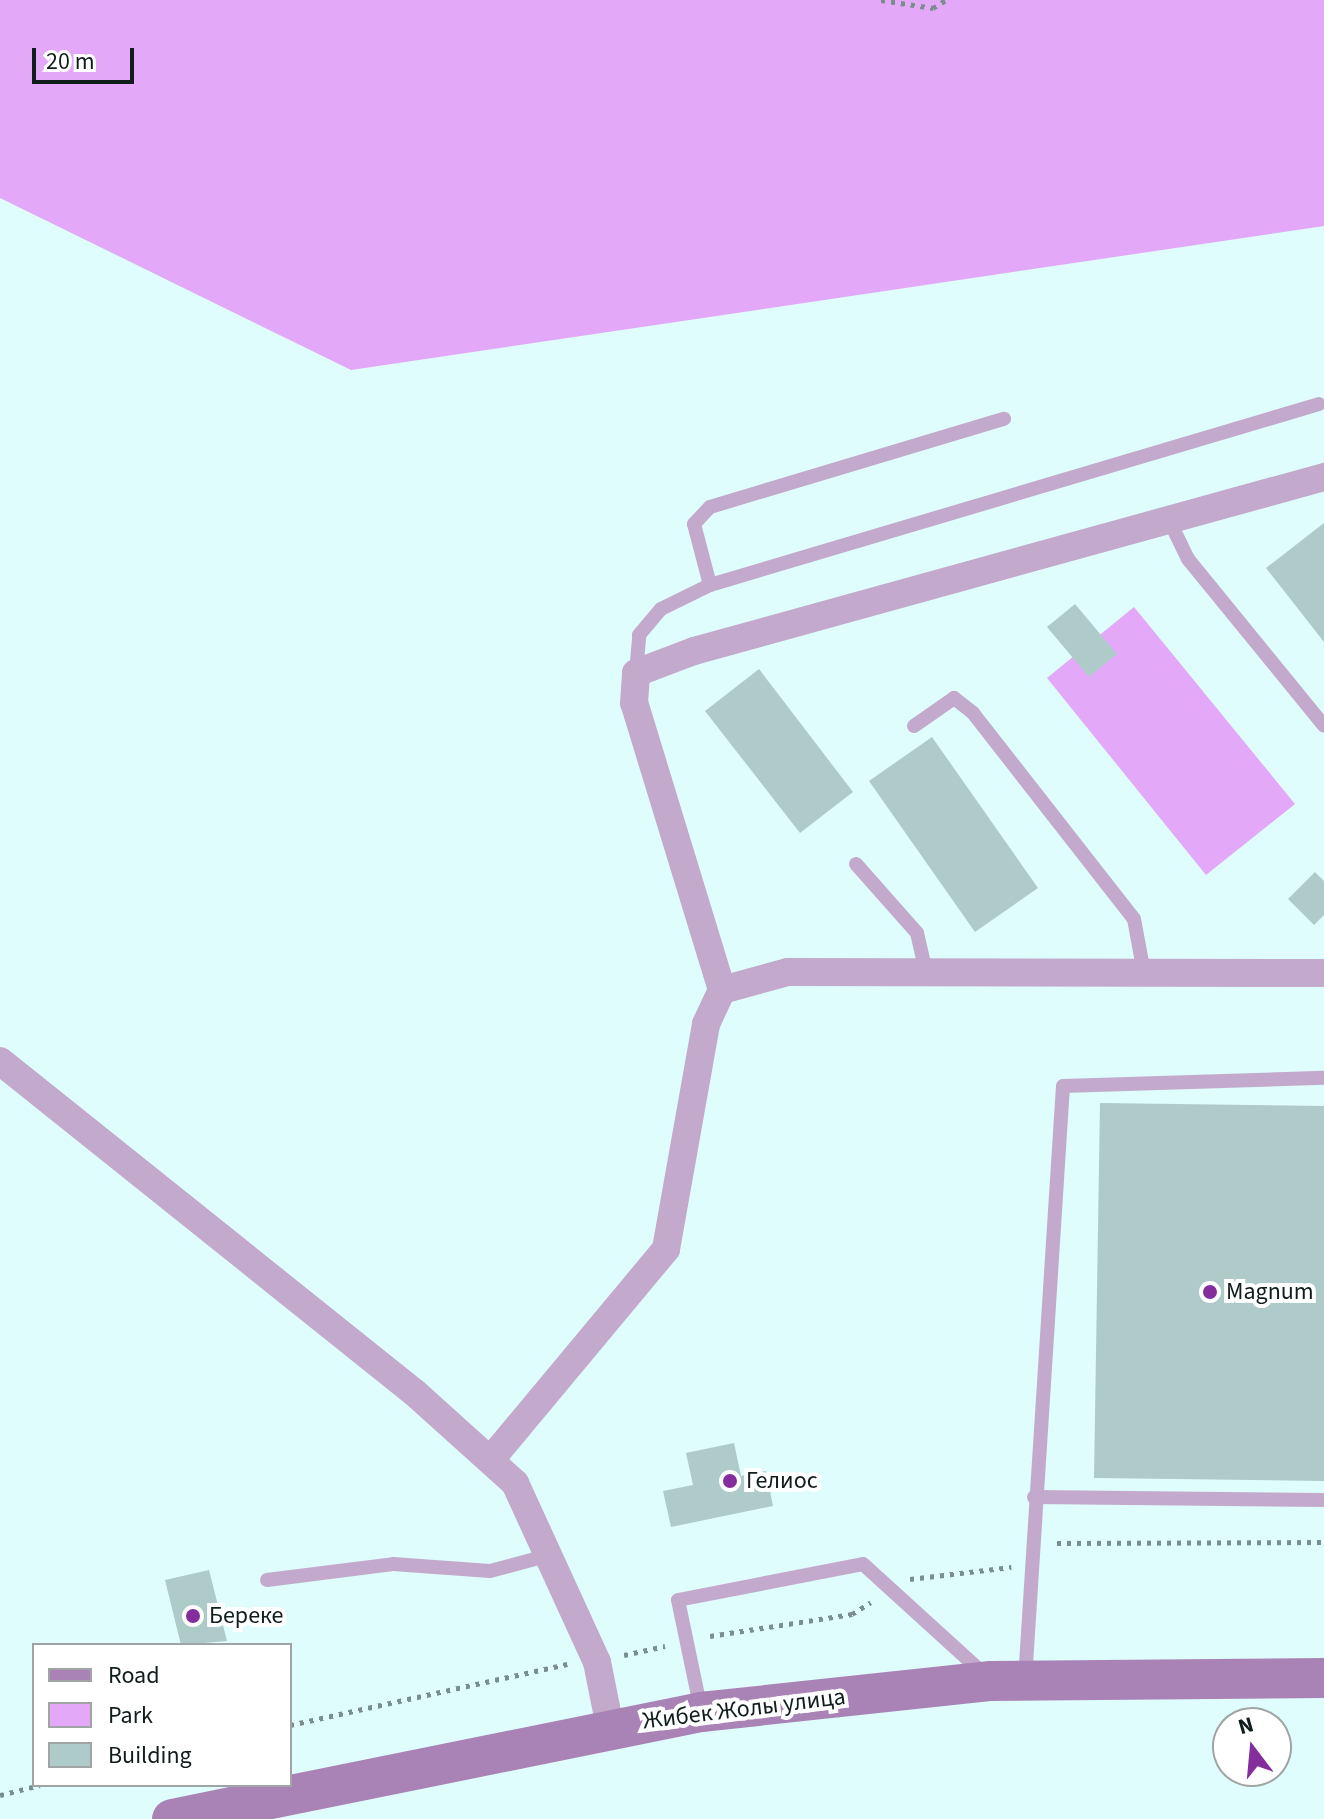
<!DOCTYPE html>
<meta charset="utf-8">
<style>
body{margin:0}
#map{position:relative;width:1324px;height:1819px;overflow:hidden;background:#dffdfc;font-family:"Source Sans 3",sans-serif}
div>[style]{position:absolute}
.green>*{inset:0;background:#e3a8f7}
.building>*{inset:0;background:#aecbca}
.path>*{height:5px;margin-top:-2.5px;transform-origin:0;background:repeating-linear-gradient(90deg,#798e8d 0 4px,transparent 0 10px)}
.service>*{height:14px;margin:-7px;padding:0 7px;transform-origin:7px;border-radius:7px;background:#c3a9cc}
.minor>*{height:28px;margin:-14px;padding:0 14px;transform-origin:14px;border-radius:14px;background:#c3a9cc}
.secondary>*{height:40px;margin:-20px;padding:0 20px;transform-origin:20px;border-radius:20px;background:#aa83b6}
.dots>*{width:22px;height:22px;translate:-50% -50%;box-sizing:border-box;border:4px solid #fff;border-radius:50%}
span{translate:-50% -50%;white-space:nowrap;text-align:center;line-height:1.15;-webkit-text-stroke:8px #fff;paint-order:stroke}
.poi-label{font-size:24px;color:#111c1c}
.left{translate:0 -50%;text-align:left}
.street-label{font-size:24px;color:#111c1c}
.legend{position:absolute;left:32px;top:1643px;width:260px;height:144px;box-sizing:border-box;background:#fff;border:2px solid #a0a4a4;margin:0;padding:10px 14px;list-style:none;font-size:24px;color:#111c1c}
.legend li{display:flex;align-items:center;gap:16px;height:40px}
.legend b{width:40px;border:2px solid #a0a4a4}
.north{position:absolute;left:1212px;top:1707px;width:80px;height:80px;box-sizing:border-box;background:#fff;border:2px solid #a0a4a4;border-radius:50%;rotate:344deg;font-size:22px;font-weight:700;line-height:32px;text-align:center;color:#111c1c}
.north::after{content:'';display:block;margin:auto;width:28px;height:36px;background:#832e9c;clip-path:polygon(50% 0,100% 100%,50% 72%,0 100%)}
.scale{position:absolute;left:32px;top:48px;width:102px;height:36px;box-sizing:border-box;border:4px solid #111c1c;border-top:0;padding-left:10px;font-size:24px;line-height:28px;white-space:nowrap;color:#111c1c;-webkit-text-stroke:6px #fff;paint-order:stroke}
</style>
<div id="map">
<div class="green">
<div style="clip-path:polygon(0 0,1324px 0,1324px 226px,351px 370px,0 198px)"></div>
<div style="clip-path:polygon(1134px 607px,1295px 804px,1206px 875px,1047px 678px)"></div>
</div>
<div class="building">
<div style="clip-path:polygon(1324px 523px,1324px 642px,1266px 568px)"></div>
<div style="clip-path:polygon(1075px 604px,1117px 654px,1089px 677px,1047px 627px)"></div>
<div style="clip-path:polygon(759px 669px,853px 792px,800px 833px,705px 711px)"></div>
<div style="clip-path:polygon(932px 737px,1038px 888px,975px 932px,869px 781px)"></div>
<div style="clip-path:polygon(1315px 872px,1324px 881px,1324px 915px,1314px 925px,1288px 899px)"></div>
<div style="clip-path:polygon(1100px 1103px,1324px 1106px,1324px 1481px,1094px 1478px)"></div>
<div style="clip-path:polygon(734px 1443px,741px 1476px,766px 1471px,773px 1506px,671px 1527px,663px 1491px,693px 1485px,686px 1453px)"></div>
<div style="clip-path:polygon(209px 1570px,227px 1641px,181px 1645px,165px 1580px)"></div>
</div>
<div class="path">
<div style="left:881px;top:0;width:53px;rotate:8.7deg"></div>
<div style="left:933px;top:8px;width:15px;rotate:-32deg"></div>
<div style="left:1057px;top:1543px;width:267px;rotate:-0.2deg"></div>
<div style="left:910px;top:1579px;width:102px;rotate:-6.8deg"></div>
<div style="left:710px;top:1636px;width:144px;rotate:-8.8deg"></div>
<div style="left:852px;top:1614px;width:22px;rotate:-32deg"></div>
<div style="left:624px;top:1655px;width:42px;rotate:-12.4deg"></div>
<div style="left:290px;top:1725px;width:284px;rotate:-12.4deg"></div>
<div style="left:0;top:1795px;width:41px;rotate:-14deg"></div>
</div>
<div class="service">
<div style="left:1169px;top:520px;width:43px;rotate:64deg"></div>
<div style="left:1188px;top:559px;width:215px;rotate:50.8deg"></div>
<div style="left:710px;top:585px;width:63px;rotate:-104.7deg"></div>
<div style="left:694px;top:524px;width:23px;rotate:-47deg"></div>
<div style="left:710px;top:507px;width:307px;rotate:-16.7deg"></div>
<div style="left:636px;top:673px;width:38px;rotate:-85deg"></div>
<div style="left:639px;top:635px;width:34px;rotate:-50deg"></div>
<div style="left:661px;top:609px;width:55px;rotate:-26.1deg"></div>
<div style="left:710px;top:585px;width:635px;rotate:-16.55deg"></div>
<div style="left:914px;top:726px;width:49px;rotate:-35deg"></div>
<div style="left:954px;top:698px;width:24px;rotate:38deg"></div>
<div style="left:973px;top:713px;width:261px;rotate:52deg"></div>
<div style="left:1134px;top:919px;width:55px;rotate:79.5deg"></div>
<div style="left:856px;top:864px;width:92px;rotate:48.5deg"></div>
<div style="left:917px;top:933px;width:40px;rotate:77deg"></div>
<div style="left:1034px;top:1497px;width:290px;rotate:0.6deg"></div>
<div style="left:267px;top:1580px;width:127px;rotate:-7.2deg"></div>
<div style="left:393px;top:1564px;width:97px;rotate:4.1deg"></div>
<div style="left:490px;top:1571px;width:62px;rotate:-14.9deg"></div>
<div style="left:1025px;top:1680px;width:595px;rotate:-86.34deg"></div>
<div style="left:1063px;top:1086px;width:261px;rotate:-1.8deg"></div>
<div style="left:701px;top:1710px;width:112px;rotate:-101.8deg"></div>
<div style="left:678px;top:1600px;width:188px;rotate:-11deg"></div>
<div style="left:863px;top:1564px;width:165px;rotate:42.3deg"></div>
</div>
<div class="minor">
<div style="left:722px;top:990px;width:300px;rotate:-107deg"></div>
<div style="left:634px;top:703px;width:30px;rotate:-86deg"></div>
<div style="left:636px;top:673px;width:62px;rotate:-20.8deg"></div>
<div style="left:694px;top:651px;width:654px;rotate:-15.44deg"></div>
<div style="left:0;top:1061px;width:531px;rotate:38.66deg"></div>
<div style="left:415px;top:1393px;width:135px;rotate:42deg"></div>
<div style="left:515px;top:1483px;width:197px;rotate:65.4deg"></div>
<div style="left:597px;top:1662px;width:66px;rotate:78.7deg"></div>
<div style="left:492px;top:1458px;width:272px;rotate:-50.2deg"></div>
<div style="left:666px;top:1249px;width:229px;rotate:-79.9deg"></div>
<div style="left:706px;top:1024px;width:38px;rotate:-65deg"></div>
<div style="left:722px;top:990px;width:68px;rotate:-15.3deg"></div>
<div style="left:788px;top:972px;width:536px;rotate:0.11deg"></div>
</div>
<div class="secondary">
<div style="left:172px;top:1819px;width:540px;rotate:-11.43deg"></div>
<div style="left:701px;top:1712px;width:292px;rotate:-6.1deg"></div>
<div style="left:991px;top:1681px;width:333px;rotate:-0.5deg"></div>
</div>
<div class="dots">
<div style="left:1210px;top:1292px;background:#832e9c"></div>
<div style="left:730px;top:1481px;background:#832e9c"></div>
<div style="left:193px;top:1616px;background:#832e9c"></div>
</div>
<div class="poi-label">
<span class="left" style="left:1226px;top:1292px">Magnum</span>
<span class="left" style="left:746px;top:1481px">Гелиос</span>
<span class="left" style="left:209px;top:1616px">Береке</span>
</div>
<div class="street-label">
<span style="left:744px;top:1709px;rotate:-7deg">Жибек Жолы улица</span>
</div>
<ul class="legend">
<li><b style="height:10px;background:#aa83b6"></b>Road</li>
<li><b style="height:22px;background:#e3a8f7"></b>Park</li>
<li><b style="height:22px;background:#aecbca"></b>Building</li>
</ul>
<div class="north">N</div>
<div class="scale">20 m</div>
</div>
